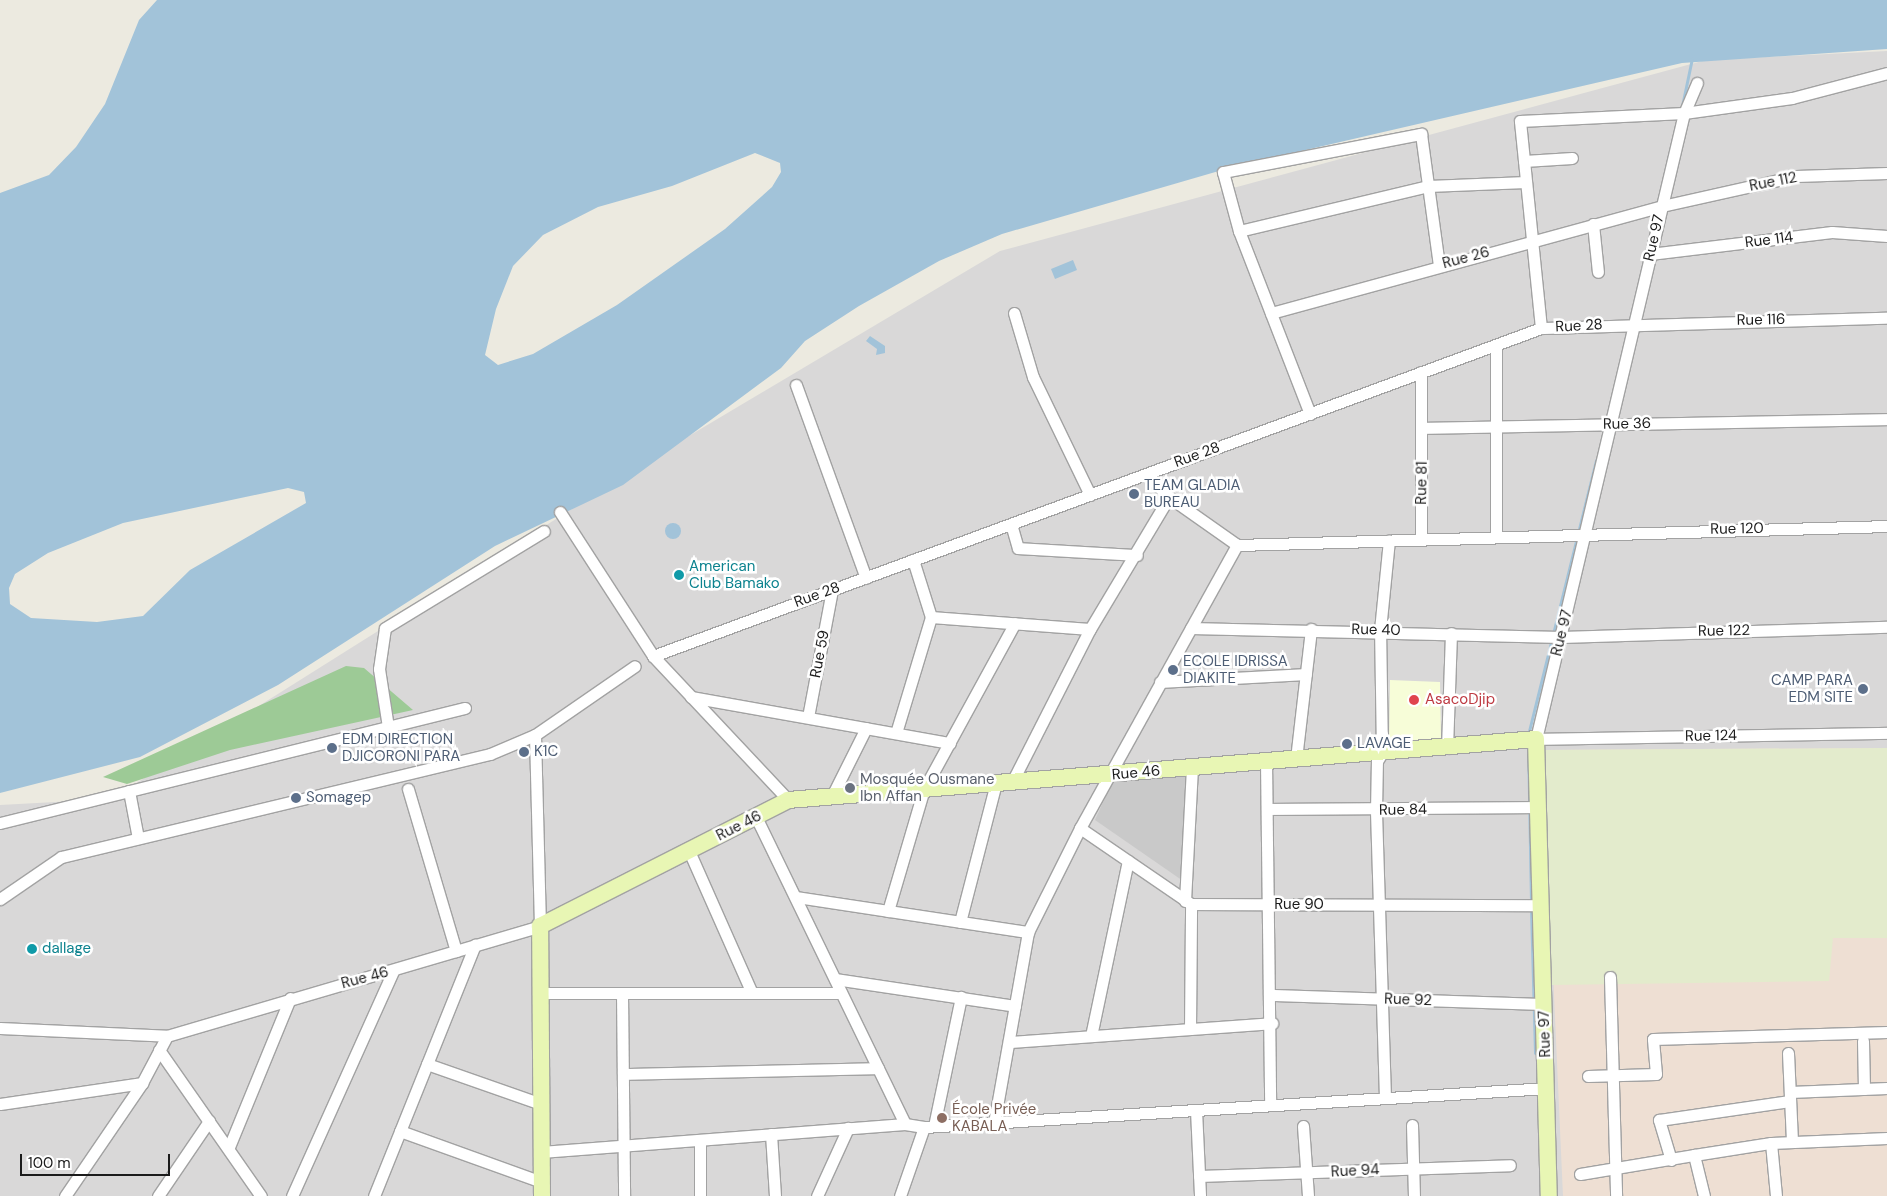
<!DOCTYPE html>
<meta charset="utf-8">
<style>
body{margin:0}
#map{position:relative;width:1887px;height:1196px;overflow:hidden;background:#eceae0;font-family:"DM Sans",sans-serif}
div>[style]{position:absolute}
.residential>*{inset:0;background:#d9d8d8}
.education>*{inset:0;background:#f7fdd8}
.religious>*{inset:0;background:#c9c9c9}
.military>*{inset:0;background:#eedfd3}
.farmland>*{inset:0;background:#e3ebcc}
.forest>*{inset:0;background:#9dca96}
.water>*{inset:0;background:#a2c3d9}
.round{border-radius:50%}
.stream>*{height:3px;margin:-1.5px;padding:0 1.5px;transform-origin:1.5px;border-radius:1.5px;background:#a2c3d9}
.roads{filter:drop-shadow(1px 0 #a2a2a2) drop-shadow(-1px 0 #a2a2a2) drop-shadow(0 1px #a2a2a2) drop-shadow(0 -1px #a2a2a2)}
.street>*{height:11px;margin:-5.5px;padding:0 5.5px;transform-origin:5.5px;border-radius:5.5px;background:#fff}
.secondary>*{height:16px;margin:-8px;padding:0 8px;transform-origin:8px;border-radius:8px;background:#e8f6b4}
.dots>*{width:14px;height:14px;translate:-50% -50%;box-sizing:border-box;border:2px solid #fff;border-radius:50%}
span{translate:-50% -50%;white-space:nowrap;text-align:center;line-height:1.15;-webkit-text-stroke:5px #fff;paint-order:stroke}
.street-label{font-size:15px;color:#1b1b1b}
.service-label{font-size:15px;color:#4e5e75}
.left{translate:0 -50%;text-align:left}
.right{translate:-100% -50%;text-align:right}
.culture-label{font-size:15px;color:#0d838f}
.health-label{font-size:15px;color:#be3a42}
.worship-label{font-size:15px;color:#5b616d}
.education-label{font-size:15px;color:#785e54}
.scale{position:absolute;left:20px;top:1154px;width:150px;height:22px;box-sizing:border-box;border:2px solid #1b1b1b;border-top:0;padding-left:6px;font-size:15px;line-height:18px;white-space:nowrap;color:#1b1b1b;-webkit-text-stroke:4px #fff;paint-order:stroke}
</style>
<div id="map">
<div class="residential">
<div style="clip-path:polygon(1887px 51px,1887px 1196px,0 1196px,0 805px,111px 799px,672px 446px,1000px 251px,1706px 60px)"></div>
</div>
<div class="education">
<div style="clip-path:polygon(1390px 680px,1440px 682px,1441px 739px,1389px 746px)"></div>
</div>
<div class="religious">
<div style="clip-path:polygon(1192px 776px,1186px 883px,1095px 820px,1113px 780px)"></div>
</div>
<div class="military">
<div style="clip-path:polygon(1887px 748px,1887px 1196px,1563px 1196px,1543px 750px)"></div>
</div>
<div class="farmland">
<div style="clip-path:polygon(1887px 748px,1887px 938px,1833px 938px,1829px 981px,1552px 985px,1543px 750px)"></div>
</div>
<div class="forest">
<div style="clip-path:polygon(346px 666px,364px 668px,413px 710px,230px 750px,127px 784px,103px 777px)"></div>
</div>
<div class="water">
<div style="clip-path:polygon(evenodd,157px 0,1887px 0,1887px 49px,1682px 63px,1236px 166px,1002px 234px,939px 261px,859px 306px,805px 341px,781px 368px,623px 485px,495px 546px,278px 685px,140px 757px,0 793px,0 193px,49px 175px,76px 147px,105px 104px,139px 20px,157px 0,755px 153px,780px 163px,781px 172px,772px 187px,725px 229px,617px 305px,533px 354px,498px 365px,485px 355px,496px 309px,513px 266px,543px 235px,598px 207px,672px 186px,755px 153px,157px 0,288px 488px,304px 492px,306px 503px,190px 570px,143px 616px,97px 622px,31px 618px,10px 604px,9px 588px,15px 574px,48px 553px,123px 523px,288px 488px)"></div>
<div style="clip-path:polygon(1073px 260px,1077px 270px,1055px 279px,1051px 269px)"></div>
<div style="clip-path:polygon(870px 336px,885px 346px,885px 353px,876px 355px,877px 349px,866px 341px)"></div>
<div class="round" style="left:665px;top:523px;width:16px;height:16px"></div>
</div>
<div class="stream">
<div style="left:1682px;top:106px;width:49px;rotate:-78.2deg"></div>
<div style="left:1528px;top:735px;width:283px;rotate:-76.1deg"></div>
<div style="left:1528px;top:744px;width:158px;rotate:88.9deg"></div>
<div style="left:1531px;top:909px;width:144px;rotate:88.4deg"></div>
</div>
<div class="roads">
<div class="street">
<div style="left:1697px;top:83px;width:33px;rotate:113deg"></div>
<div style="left:1684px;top:113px;width:643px;rotate:103.3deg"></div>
<div style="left:1536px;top:739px;width:351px;rotate:-1deg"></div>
<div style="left:1524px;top:161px;width:48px;rotate:-3.6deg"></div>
<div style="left:1593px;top:224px;width:48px;rotate:84.1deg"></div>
<div style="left:1239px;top:231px;width:194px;rotate:-13.4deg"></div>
<div style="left:1428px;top:186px;width:98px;rotate:-2.3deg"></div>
<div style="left:1650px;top:254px;width:183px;rotate:-6.9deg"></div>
<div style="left:1832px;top:232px;width:55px;rotate:4.2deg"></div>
<div style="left:1014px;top:313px;width:67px;rotate:73.5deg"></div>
<div style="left:1033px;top:377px;width:131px;rotate:64.2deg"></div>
<div style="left:1271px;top:313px;width:405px;rotate:-15.3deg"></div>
<div style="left:1662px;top:206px;width:137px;rotate:-12.6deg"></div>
<div style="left:1796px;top:176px;width:91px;rotate:-1.9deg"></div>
<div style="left:1541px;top:328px;width:208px;rotate:-95.8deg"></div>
<div style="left:1520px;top:121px;width:164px;rotate:-2.8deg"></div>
<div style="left:1684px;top:113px;width:109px;rotate:-7.9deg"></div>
<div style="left:1792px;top:98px;width:98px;rotate:-14.7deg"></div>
<div style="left:796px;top:385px;width:205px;rotate:70.1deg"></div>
<div style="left:1310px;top:414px;width:196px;rotate:-111.2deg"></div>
<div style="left:1239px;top:231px;width:61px;rotate:-105.2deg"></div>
<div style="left:1223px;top:172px;width:202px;rotate:-10.9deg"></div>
<div style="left:1421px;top:134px;width:132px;rotate:82.2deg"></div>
<div style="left:1423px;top:428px;width:464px;rotate:-1.1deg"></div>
<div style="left:1146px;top:474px;width:33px;rotate:45deg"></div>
<div style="left:1169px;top:497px;width:83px;rotate:35.2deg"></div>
<div style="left:1237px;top:545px;width:650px;rotate:-1.67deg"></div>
<div style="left:560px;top:512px;width:171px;rotate:57.1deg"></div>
<div style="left:653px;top:656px;width:197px;rotate:46.8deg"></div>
<div style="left:1011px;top:524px;width:25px;rotate:74deg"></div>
<div style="left:1018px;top:548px;width:119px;rotate:3.4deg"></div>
<div style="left:1496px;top:536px;width:191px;rotate:-90deg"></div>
<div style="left:1421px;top:539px;width:167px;rotate:-90deg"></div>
<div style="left:931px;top:617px;width:159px;rotate:4.3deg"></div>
<div style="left:1191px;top:628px;width:370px;rotate:1.4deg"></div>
<div style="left:1561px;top:637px;width:326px;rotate:-1.8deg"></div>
<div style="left:653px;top:656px;width:947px;rotate:-20.27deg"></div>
<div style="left:1541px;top:328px;width:346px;rotate:-1.7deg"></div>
<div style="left:1160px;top:682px;width:146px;rotate:-3.1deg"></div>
<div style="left:691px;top:697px;width:263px;rotate:10.1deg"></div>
<div style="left:808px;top:717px;width:129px;rotate:-79.3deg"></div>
<div style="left:388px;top:727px;width:59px;rotate:-98.8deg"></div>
<div style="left:379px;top:669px;width:41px;rotate:-81.7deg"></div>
<div style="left:385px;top:628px;width:186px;rotate:-31.4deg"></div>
<div style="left:896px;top:733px;width:121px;rotate:-73.2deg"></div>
<div style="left:931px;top:617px;width:60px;rotate:-107.5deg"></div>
<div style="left:1447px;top:748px;width:115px;rotate:-88deg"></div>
<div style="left:1296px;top:759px;width:131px;rotate:-83.4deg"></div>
<div style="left:1266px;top:761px;width:344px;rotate:89.3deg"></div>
<div style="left:1012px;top:782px;width:172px;rotate:-63deg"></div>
<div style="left:1090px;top:629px;width:154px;rotate:-59.1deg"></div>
<div style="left:408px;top:789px;width:169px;rotate:73.5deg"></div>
<div style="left:129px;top:791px;width:48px;rotate:79.2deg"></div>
<div style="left:832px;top:796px;width:76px;rotate:-63.4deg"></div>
<div style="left:1269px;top:809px;width:269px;rotate:-0.4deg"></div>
<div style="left:756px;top:817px;width:341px;rotate:64.1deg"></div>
<div style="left:0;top:823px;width:479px;rotate:-13.9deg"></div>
<div style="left:1080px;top:828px;width:135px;rotate:34.4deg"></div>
<div style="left:1191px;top:904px;width:350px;rotate:0.2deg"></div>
<div style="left:689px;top:851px;width:155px;rotate:66.1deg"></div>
<div style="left:796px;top:897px;width:235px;rotate:8.6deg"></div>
<div style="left:0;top:899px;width:74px;rotate:-34.5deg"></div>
<div style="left:61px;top:857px;width:441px;rotate:-13.5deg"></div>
<div style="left:490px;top:754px;width:49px;rotate:-22.9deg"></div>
<div style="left:535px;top:735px;width:121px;rotate:-34.6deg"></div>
<div style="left:1185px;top:901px;width:133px;rotate:-87deg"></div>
<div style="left:888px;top:911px;width:127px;rotate:-73.6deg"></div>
<div style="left:924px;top:789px;width:189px;rotate:-61.3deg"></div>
<div style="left:960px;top:922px;width:144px;rotate:-75.5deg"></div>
<div style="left:1610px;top:977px;width:219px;rotate:88.4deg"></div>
<div style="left:835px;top:979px;width:182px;rotate:8.5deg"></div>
<div style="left:540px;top:993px;width:301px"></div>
<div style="left:622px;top:993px;width:203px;rotate:89.4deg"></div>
<div style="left:1272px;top:995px;width:272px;rotate:1.9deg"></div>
<div style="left:0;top:1028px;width:167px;rotate:2.7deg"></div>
<div style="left:167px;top:1036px;width:389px;rotate:-16.4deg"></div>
<div style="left:540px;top:926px;width:191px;rotate:-91.5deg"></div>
<div style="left:1190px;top:1029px;width:125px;rotate:-89.5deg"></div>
<div style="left:1091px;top:1036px;width:179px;rotate:-78.1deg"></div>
<div style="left:1863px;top:1041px;width:48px;rotate:88.8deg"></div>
<div style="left:1009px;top:1042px;width:264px;rotate:-4.1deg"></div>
<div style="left:159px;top:1050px;width:178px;rotate:55.1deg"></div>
<div style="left:1788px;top:1053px;width:89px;rotate:87.4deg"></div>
<div style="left:427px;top:1064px;width:121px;rotate:19.3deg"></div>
<div style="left:623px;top:1074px;width:255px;rotate:-1.3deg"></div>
<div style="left:1588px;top:1076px;width:68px;rotate:-1.7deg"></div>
<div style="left:1656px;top:1074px;width:35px;rotate:-95deg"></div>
<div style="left:1653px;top:1039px;width:234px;rotate:-1.7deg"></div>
<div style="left:1790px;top:1092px;width:97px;rotate:-2.4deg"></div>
<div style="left:1385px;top:1098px;width:287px;rotate:-91.8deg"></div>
<div style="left:1376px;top:811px;width:50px;rotate:-88.9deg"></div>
<div style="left:1377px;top:761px;width:9px;rotate:-58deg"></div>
<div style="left:1382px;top:753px;width:123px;rotate:-90.9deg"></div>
<div style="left:1380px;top:630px;width:90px;rotate:-84.3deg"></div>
<div style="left:0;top:1104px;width:144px;rotate:-8.4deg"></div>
<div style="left:1196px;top:1110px;width:86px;rotate:87.3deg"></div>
<div style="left:994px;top:1123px;width:194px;rotate:-79.9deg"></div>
<div style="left:1028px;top:932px;width:116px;rotate:-63.4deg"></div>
<div style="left:1080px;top:828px;width:324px;rotate:-61deg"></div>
<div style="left:1412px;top:1125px;width:71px;rotate:88.4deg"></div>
<div style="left:934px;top:1126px;width:132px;rotate:-78.2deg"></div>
<div style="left:1303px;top:1126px;width:70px;rotate:85.9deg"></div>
<div style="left:400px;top:1131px;width:151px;rotate:19.8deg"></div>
<div style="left:771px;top:1134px;width:62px;rotate:86.3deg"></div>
<div style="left:700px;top:1140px;width:56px;rotate:90deg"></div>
<div style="left:1771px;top:1143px;width:53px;rotate:84.6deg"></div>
<div style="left:229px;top:1147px;width:161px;rotate:-67.7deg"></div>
<div style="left:541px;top:1152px;width:365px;rotate:-4.4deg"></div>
<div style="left:905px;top:1124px;width:19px;rotate:9deg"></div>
<div style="left:924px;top:1127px;width:624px;rotate:-3.58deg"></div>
<div style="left:1694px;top:1155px;width:78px;rotate:-8.9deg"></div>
<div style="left:1771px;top:1143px;width:116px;rotate:-2.5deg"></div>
<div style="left:1671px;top:1160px;width:42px;rotate:-106.7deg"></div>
<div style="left:1659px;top:1120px;width:132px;rotate:-8.3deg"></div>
<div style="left:1580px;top:1174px;width:116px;rotate:-9.5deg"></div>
<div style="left:1694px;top:1155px;width:42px;rotate:76.3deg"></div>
<div style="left:1199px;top:1176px;width:311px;rotate:-2deg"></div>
<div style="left:65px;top:1196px;width:137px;rotate:-55.7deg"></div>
<div style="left:142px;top:1083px;width:53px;rotate:-62deg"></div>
<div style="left:158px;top:1196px;width:91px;rotate:-55.8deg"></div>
<div style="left:292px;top:1196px;width:247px;rotate:-65.8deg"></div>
<div style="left:374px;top:1196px;width:271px;rotate:-68.1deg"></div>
<div style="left:817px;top:1196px;width:75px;rotate:-65.5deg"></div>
<div style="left:900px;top:1196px;width:73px;rotate:-70.8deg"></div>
</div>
<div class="secondary">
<div style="left:542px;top:1196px;width:270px;rotate:-90.4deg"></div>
<div style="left:540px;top:926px;width:278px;rotate:-26.9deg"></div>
<div style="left:788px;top:800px;width:750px;rotate:-4.66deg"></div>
<div style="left:1536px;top:739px;width:457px;rotate:88.4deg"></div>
</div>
</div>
<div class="dots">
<div style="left:1134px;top:494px;background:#5c6f8a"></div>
<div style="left:679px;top:575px;background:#0f9aa8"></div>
<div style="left:1173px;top:670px;background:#5c6f8a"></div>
<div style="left:1863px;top:689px;background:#5c6f8a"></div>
<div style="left:1414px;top:700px;background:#e0444e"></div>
<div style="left:1347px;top:744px;background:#5c6f8a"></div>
<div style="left:332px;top:748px;background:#5c6f8a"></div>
<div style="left:524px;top:752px;background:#5c6f8a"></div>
<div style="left:850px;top:788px;background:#6b7280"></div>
<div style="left:296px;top:798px;background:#5c6f8a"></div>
<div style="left:32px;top:949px;background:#0f9aa8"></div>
<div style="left:942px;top:1118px;background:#8d6e63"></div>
</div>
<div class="street-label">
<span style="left:1773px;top:182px;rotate:-11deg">Rue 112</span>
<span style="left:1654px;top:238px;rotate:-77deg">Rue 97</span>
<span style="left:1769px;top:240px;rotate:-7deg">Rue 114</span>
<span style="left:1466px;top:258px;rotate:-15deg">Rue 26</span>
<span style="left:1761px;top:320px;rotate:-1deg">Rue 116</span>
<span style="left:1579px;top:326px;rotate:-3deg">Rue 28</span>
<span style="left:1627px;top:424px;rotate:-1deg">Rue 36</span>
<span style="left:1197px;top:455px;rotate:-20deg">Rue 28</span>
<span style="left:1422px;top:483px;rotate:-89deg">Rue 81</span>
<span style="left:1737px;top:529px;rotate:-1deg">Rue 120</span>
<span style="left:817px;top:595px;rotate:-20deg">Rue 28</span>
<span style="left:1376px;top:630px;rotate:1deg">Rue 40</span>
<span style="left:1724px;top:631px;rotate:-1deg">Rue 122</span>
<span style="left:1562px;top:633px;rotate:-76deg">Rue 97</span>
<span style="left:820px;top:654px;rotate:-79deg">Rue 59</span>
<span style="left:1711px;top:736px;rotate:-1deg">Rue 124</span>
<span style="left:1136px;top:773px;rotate:-5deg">Rue 46</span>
<span style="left:1403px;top:810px;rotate:-1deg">Rue 84</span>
<span style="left:739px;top:826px;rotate:-27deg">Rue 46</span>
<span style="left:1299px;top:905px">Rue 90</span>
<span style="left:365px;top:978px;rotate:-15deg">Rue 46</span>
<span style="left:1408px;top:1000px;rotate:2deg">Rue 92</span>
<span style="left:1545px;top:1034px;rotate:-92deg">Rue 97</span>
<span style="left:1355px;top:1171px;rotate:-3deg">Rue 94</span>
</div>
<div class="service-label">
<span class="left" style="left:1144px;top:494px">TEAM GLADIA<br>BUREAU</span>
<span class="left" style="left:1183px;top:670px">ECOLE IDRISSA<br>DIAKITE</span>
<span class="right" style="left:1853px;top:689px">CAMP PARA<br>EDM SITE</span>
<span class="left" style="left:342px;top:748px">EDM DIRECTION<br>DJICORONI PARA</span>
<span class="left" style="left:1357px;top:744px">LAVAGE</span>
<span class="left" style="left:534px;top:752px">K1C</span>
<span class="left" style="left:306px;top:798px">Somagep</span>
</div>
<div class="culture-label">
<span class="left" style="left:689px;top:575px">American<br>Club Bamako</span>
<span class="left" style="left:42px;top:949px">dallage</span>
</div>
<div class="health-label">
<span class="left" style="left:1425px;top:700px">AsacoDjip</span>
</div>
<div class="worship-label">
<span class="left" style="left:860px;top:788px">Mosquée Ousmane<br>Ibn Affan</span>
</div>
<div class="education-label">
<span class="left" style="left:952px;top:1118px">École Privée<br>KABALA</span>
</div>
<div class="scale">100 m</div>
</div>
